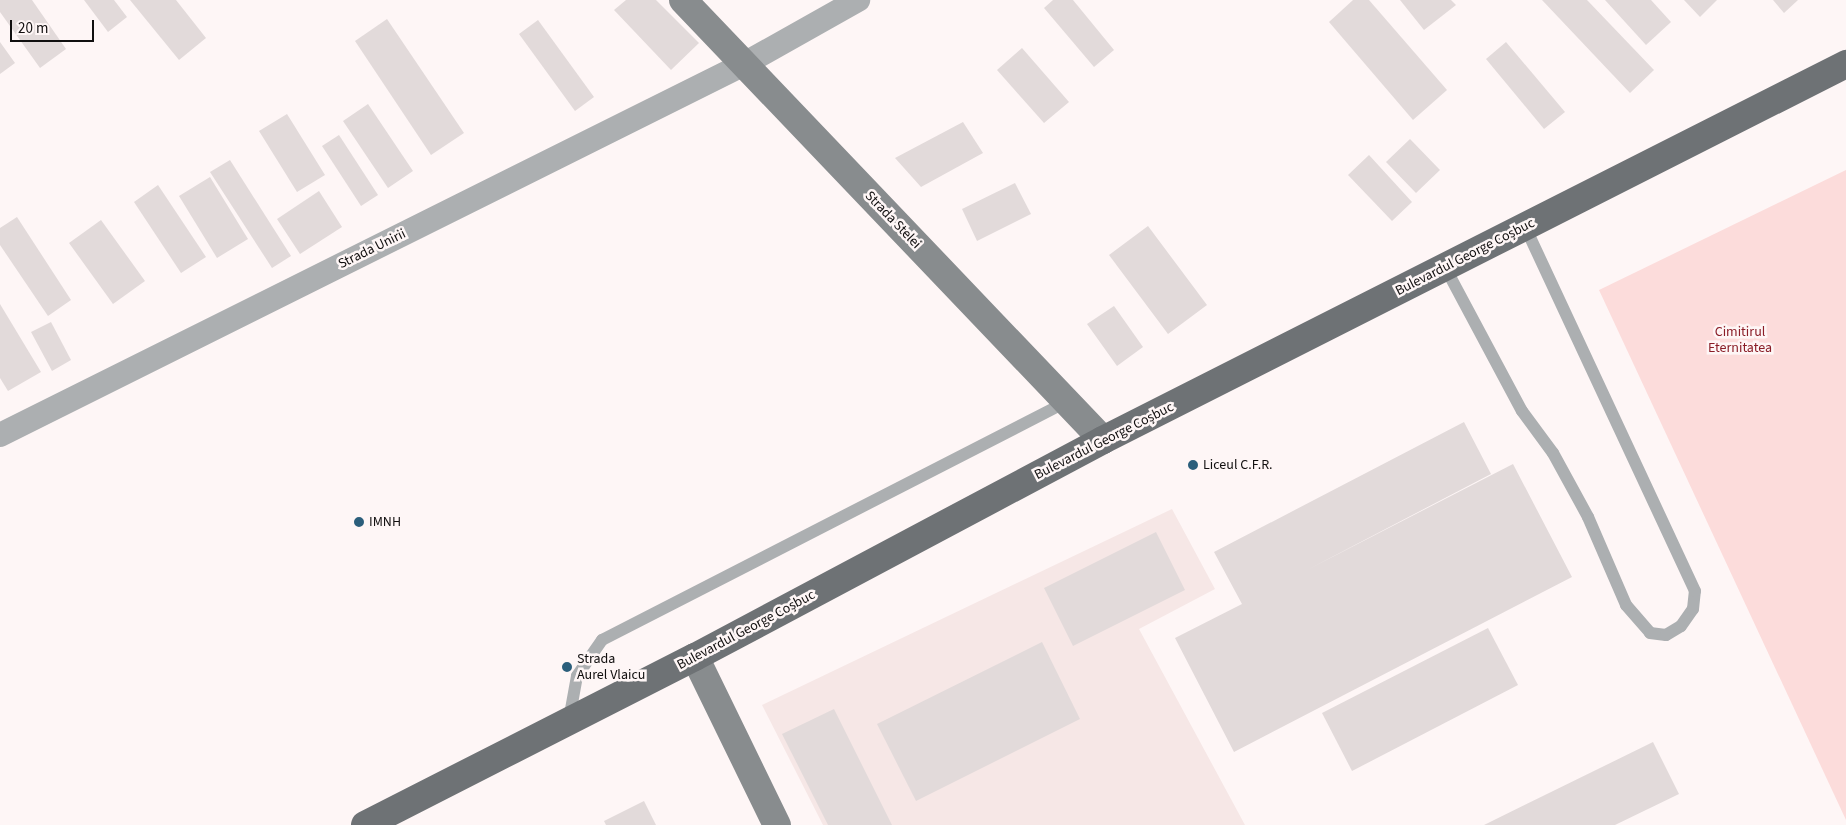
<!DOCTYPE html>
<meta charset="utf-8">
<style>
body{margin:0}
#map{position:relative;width:1846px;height:825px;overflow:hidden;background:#fef6f6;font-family:"Source Sans 3",sans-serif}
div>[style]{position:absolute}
.built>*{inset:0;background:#f6e7e6}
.green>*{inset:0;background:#fcdcdb}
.building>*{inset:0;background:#e2dada}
.lane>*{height:12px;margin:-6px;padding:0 6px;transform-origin:6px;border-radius:6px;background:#acafb1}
.street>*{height:24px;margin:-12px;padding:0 12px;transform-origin:12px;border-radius:12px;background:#acafb1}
.secondary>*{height:28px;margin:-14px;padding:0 14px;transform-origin:14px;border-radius:14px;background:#888c8e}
.primary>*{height:28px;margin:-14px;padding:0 14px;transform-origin:14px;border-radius:14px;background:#6e7275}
.dots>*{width:14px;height:14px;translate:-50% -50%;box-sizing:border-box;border:2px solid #fef6f6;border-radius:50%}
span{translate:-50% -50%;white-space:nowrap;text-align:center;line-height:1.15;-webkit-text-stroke:5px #fef6f6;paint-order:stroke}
.street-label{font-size:14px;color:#110f0f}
.park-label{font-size:14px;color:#8a1d27}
.poi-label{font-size:14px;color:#110f0f}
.left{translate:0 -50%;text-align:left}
.scale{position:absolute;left:10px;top:20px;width:84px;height:22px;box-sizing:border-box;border:2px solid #110f0f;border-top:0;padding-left:6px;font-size:15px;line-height:18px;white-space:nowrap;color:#110f0f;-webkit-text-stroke:4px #fef6f6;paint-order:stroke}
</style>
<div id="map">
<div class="built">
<div style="clip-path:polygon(1172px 509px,1215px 589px,1139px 629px,1245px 825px,823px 825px,762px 705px)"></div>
</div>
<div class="green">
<div style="clip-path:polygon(1846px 170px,1846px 820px,1599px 290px)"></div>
</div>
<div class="building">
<div style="clip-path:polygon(0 0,32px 0,66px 49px,40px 68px,0 12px)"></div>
<div style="clip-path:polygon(84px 0,114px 0,127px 17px,108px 32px)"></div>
<div style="clip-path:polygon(130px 0,176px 0,206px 38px,179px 60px)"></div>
<div style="clip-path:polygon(626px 0,656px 0,699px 43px,671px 70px,614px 10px)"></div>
<div style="clip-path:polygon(1053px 0,1073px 0,1114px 50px,1094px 67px,1044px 8px)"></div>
<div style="clip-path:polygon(1353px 0,1369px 0,1447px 90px,1413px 120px,1329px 22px)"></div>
<div style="clip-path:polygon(1400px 0,1451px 0,1456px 5px,1424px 30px)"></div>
<div style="clip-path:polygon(1542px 0,1587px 0,1654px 70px,1630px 93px)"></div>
<div style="clip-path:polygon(1605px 0,1651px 0,1671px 22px,1646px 45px)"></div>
<div style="clip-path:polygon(1684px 0,1717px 0,1700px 17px)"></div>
<div style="clip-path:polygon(1773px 0,1798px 0,1784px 13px)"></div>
<div style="clip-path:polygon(387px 19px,464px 133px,431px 155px,355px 41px)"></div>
<div style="clip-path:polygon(538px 20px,594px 97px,575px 111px,519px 34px)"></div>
<div style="clip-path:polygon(0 42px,15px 63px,0 74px)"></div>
<div style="clip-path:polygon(1506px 42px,1565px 112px,1544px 129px,1486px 59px)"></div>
<div style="clip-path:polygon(1022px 48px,1069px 102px,1044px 123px,997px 70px)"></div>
<div style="clip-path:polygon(368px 104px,413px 171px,388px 188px,343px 121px)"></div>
<div style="clip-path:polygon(287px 114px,325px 175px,297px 192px,259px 131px)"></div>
<div style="clip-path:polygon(963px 122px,983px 153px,921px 187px,895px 158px)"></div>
<div style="clip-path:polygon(339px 135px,378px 195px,361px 206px,322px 146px)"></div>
<div style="clip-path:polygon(1410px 139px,1440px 170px,1416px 193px,1386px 162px)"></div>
<div style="clip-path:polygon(1369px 155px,1412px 202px,1392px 221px,1348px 175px)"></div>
<div style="clip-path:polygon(230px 160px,291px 256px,272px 268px,210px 172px)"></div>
<div style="clip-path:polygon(210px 177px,248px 239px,217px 258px,179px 196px)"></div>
<div style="clip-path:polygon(1015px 183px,1031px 214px,977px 241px,962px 209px)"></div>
<div style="clip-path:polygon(158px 185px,206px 257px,181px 273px,134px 202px)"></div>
<div style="clip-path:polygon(319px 191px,342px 227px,300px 254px,277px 219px)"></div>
<div style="clip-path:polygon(17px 217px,71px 300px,48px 316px,0 245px,0 228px)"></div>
<div style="clip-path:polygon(101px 220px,145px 281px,113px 304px,69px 243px)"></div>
<div style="clip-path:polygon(1148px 226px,1207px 305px,1168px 334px,1109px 255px)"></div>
<div style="clip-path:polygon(0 304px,41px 372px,8px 391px,0 378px)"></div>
<div style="clip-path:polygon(1114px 306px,1143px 347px,1117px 366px,1087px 324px)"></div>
<div style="clip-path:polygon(51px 322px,71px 360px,52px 371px,31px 332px)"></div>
<div style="clip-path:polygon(1464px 422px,1491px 474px,1307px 570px,1513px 464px,1572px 577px,1234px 752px,1175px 638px,1242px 604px,1214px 552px)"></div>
<div style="clip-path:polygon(1156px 532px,1185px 590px,1073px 646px,1044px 588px)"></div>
<div style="clip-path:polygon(1488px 628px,1518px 685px,1352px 771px,1322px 713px)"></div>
<div style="clip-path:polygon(1042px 642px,1080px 719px,916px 801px,877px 724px)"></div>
<div style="clip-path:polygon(834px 709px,892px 825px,828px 825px,782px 734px)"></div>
<div style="clip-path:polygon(1653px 742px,1679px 794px,1615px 825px,1484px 825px)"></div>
<div style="clip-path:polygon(644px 801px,656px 825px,606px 825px,604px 821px)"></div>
</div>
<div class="lane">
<div style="left:1445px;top:267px;width:163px;rotate:61.9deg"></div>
<div style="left:1522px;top:411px;width:52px;rotate:53.6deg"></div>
<div style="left:1553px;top:453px;width:73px;rotate:61.3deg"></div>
<div style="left:1588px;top:517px;width:96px;rotate:66.6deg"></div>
<div style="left:1626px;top:605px;width:37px;rotate:49deg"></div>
<div style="left:1650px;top:633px;width:16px;rotate:7deg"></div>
<div style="left:1666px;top:635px;width:17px;rotate:-31deg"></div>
<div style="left:1681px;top:626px;width:21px;rotate:-55deg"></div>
<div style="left:1693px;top:609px;width:18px;rotate:-84deg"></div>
<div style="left:1695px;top:591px;width:403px;rotate:-115deg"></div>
<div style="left:569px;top:720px;width:45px;rotate:-79.7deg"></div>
<div style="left:577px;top:676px;width:44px;rotate:-55.2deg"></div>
<div style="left:602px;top:640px;width:521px;rotate:-27.15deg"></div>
</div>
<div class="street">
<div style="left:0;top:435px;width:831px;rotate:-26.5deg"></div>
<div style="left:744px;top:64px;width:131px;rotate:-29.3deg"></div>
</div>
<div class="secondary">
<div style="left:683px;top:0;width:608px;rotate:46.33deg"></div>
<div style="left:695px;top:657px;width:187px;rotate:64deg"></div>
</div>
<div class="primary">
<div style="left:365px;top:825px;width:370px;rotate:-27deg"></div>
<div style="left:695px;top:657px;width:462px;rotate:-28deg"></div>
<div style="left:1103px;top:440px;width:833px;rotate:-26.84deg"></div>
</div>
<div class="dots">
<div style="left:1193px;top:465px;background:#2b5e7b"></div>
<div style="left:359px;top:522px;background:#2b5e7b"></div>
<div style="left:567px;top:667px;background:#2b5e7b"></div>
</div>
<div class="street-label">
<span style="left:893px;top:220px;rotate:46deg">Strada Stelei</span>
<span style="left:372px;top:249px;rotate:-26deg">Strada Unirii</span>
<span style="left:1465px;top:257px;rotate:-27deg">Bulevardul George Coșbuc</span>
<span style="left:1104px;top:441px;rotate:-27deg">Bulevardul George Coșbuc</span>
<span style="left:746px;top:630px;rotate:-28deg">Bulevardul George Coșbuc</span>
</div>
<div class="park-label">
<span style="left:1740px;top:340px">Cimitirul<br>Eternitatea</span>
</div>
<div class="poi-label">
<span class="left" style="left:1203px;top:465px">Liceul C.F.R.</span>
<span class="left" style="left:369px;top:522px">IMNH</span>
<span class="left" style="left:577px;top:667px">Strada<br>Aurel Vlaicu</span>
</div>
<div class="scale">20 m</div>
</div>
